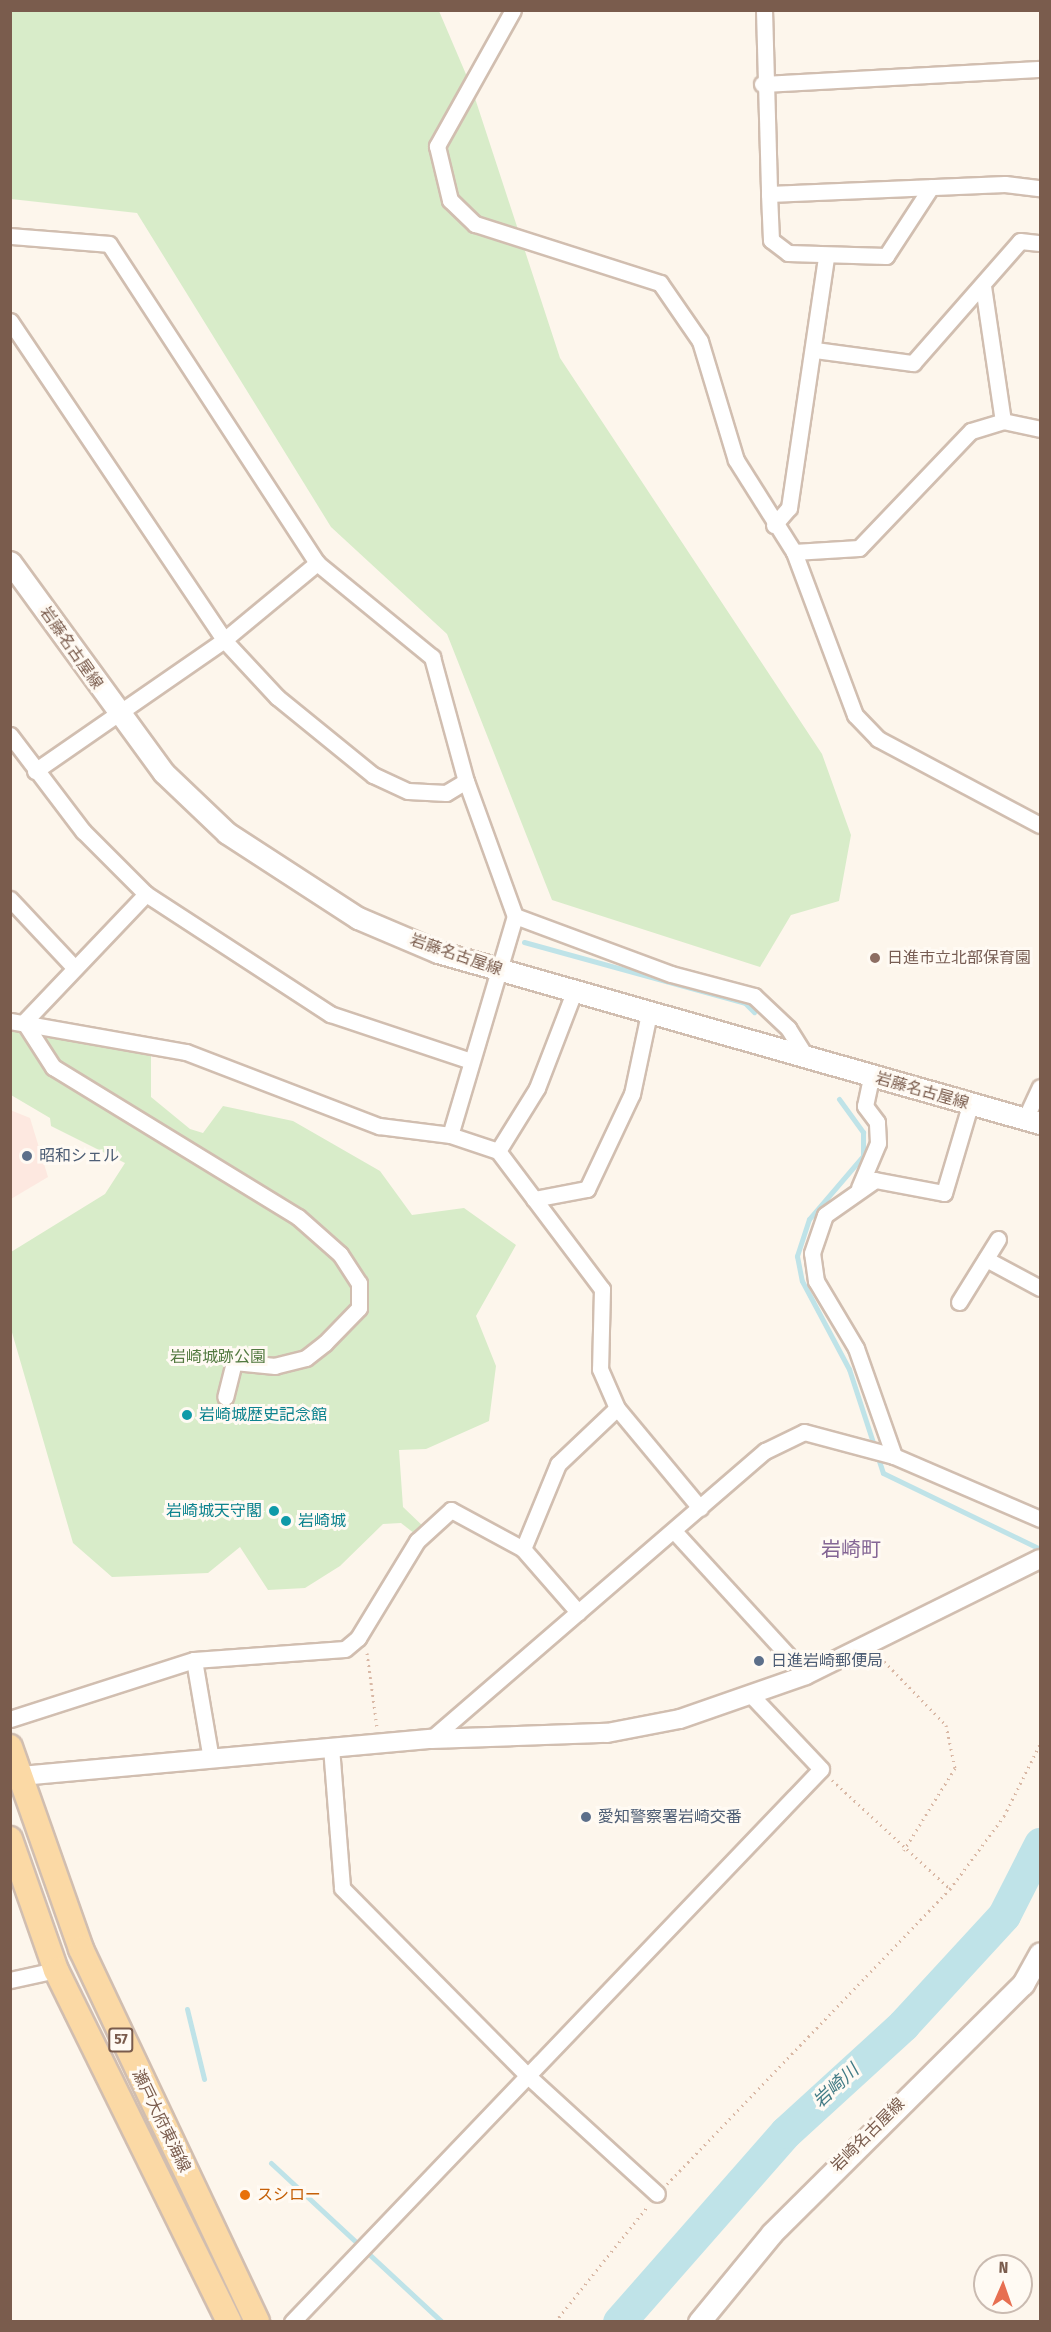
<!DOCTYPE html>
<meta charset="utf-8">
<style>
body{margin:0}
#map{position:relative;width:1051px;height:2332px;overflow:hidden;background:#fdf6ec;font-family:"Fira Sans Condensed","Noto Sans JP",sans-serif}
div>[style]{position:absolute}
.commercial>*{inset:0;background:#fde8e0}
.green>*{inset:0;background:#d8ecc9}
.stream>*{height:5px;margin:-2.5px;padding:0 2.5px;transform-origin:2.5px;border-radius:2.5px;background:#bfe3e8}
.river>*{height:33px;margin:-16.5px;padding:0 16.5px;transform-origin:16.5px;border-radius:16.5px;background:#bfe3e8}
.path>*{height:3px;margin-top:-1.5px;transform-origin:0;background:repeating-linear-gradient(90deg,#d9b8a5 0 1.5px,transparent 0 6px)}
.roads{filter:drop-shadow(2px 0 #d1beb0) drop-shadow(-2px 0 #d1beb0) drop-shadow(0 2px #d1beb0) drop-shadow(0 -2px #d1beb0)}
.minor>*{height:15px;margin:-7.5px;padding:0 7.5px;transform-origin:7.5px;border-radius:7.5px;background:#fff}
.tertiary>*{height:18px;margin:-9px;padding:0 9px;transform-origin:9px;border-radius:9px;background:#fff}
.secondary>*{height:21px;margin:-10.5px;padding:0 10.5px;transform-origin:10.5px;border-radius:10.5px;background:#fff}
.primary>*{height:24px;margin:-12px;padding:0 12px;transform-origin:12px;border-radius:12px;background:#fbd9a5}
.dots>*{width:16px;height:16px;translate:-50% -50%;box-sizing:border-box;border:3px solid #fffaf3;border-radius:50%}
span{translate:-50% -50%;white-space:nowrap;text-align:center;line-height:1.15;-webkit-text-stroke:6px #fffaf3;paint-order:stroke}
.shield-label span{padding:2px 4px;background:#fffaf3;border:2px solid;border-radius:4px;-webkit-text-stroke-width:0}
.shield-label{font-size:15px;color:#7a5c4d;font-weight:700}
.street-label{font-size:16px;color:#7a5c4d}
.education-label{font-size:16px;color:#785e54}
.left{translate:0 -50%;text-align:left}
.service-label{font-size:16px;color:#4e5e75}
.park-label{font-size:16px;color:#537a41}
.culture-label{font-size:16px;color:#0d838f}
.right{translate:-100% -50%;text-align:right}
.food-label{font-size:16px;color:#c56008}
.water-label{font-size:18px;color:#437c86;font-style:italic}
.quarter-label{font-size:20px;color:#846695}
.frame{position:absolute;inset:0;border:12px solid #7a5c4d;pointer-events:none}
.north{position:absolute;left:973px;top:2254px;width:60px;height:60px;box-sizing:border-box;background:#fffaf3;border:2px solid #cabbb1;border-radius:50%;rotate:2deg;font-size:16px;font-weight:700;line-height:24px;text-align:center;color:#7a5c4d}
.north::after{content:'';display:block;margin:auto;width:21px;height:27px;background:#e76f51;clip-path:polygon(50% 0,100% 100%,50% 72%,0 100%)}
</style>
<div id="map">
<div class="commercial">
<div style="clip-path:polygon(10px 1110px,30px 1118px,48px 1177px,11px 1199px)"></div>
</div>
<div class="green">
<div style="clip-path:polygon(11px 11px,439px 11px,471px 86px,560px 358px,822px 754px,851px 835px,839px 901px,791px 915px,760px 967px,552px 900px,447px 634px,331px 527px,137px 213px,11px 199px)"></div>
<div style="clip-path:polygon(11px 1029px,151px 1051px,151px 1097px,190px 1129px,203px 1133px,223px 1106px,293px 1121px,380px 1171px,412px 1215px,464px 1208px,516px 1245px,476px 1316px,496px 1366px,489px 1421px,426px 1449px,399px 1450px,403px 1507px,426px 1529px,424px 1541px,401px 1523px,383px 1524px,340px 1566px,305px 1588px,268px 1590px,240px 1547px,208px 1573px,112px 1577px,73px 1543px,11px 1329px,11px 1252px,105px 1194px,125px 1163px,51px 1126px,50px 1118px,11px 1095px)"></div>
</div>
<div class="stream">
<div style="left:524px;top:942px;width:229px;rotate:15.4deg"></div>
<div style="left:745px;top:1003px;width:13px;rotate:45deg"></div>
<div style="left:839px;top:1099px;width:41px;rotate:54deg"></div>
<div style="left:863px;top:1132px;width:24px;rotate:90deg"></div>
<div style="left:863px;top:1156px;width:83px;rotate:130.6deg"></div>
<div style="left:809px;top:1219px;width:39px;rotate:108deg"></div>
<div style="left:797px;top:1256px;width:25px;rotate:79deg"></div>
<div style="left:802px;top:1281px;width:100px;rotate:61.9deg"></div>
<div style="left:849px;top:1369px;width:109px;rotate:71.9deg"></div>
<div style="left:883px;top:1473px;width:174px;rotate:25.8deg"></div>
<div style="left:187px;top:2009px;width:72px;rotate:76.3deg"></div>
<div style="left:271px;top:2163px;width:233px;rotate:42.9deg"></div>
</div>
<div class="river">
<div style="left:619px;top:2322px;width:253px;rotate:-48.7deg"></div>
<div style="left:786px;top:2132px;width:159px;rotate:-42.4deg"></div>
<div style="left:903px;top:2025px;width:149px;rotate:-47.4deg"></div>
<div style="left:1004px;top:1915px;width:80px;rotate:-63.1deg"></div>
</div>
<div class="path">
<div style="left:367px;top:1653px;width:75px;rotate:82.3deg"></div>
<div style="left:880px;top:1657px;width:95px;rotate:45.9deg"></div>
<div style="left:946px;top:1725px;width:44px;rotate:78.2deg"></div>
<div style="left:955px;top:1768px;width:97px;rotate:121.9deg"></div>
<div style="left:832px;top:1780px;width:161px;rotate:42.7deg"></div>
<div style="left:667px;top:2184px;width:409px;rotate:-46.2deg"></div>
<div style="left:950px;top:1889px;width:91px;rotate:-53.5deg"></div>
<div style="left:1004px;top:1816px;width:80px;rotate:-63.4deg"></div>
<div style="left:555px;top:2322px;width:147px;rotate:-51.3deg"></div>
</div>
<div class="roads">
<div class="minor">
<div style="left:513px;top:10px;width:156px;rotate:119.2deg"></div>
<div style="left:437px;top:146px;width:56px;rotate:76.5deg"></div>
<div style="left:450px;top:200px;width:35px;rotate:44deg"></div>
<div style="left:475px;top:224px;width:194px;rotate:17.7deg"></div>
<div style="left:660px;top:283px;width:70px;rotate:55.4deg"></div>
<div style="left:700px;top:341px;width:124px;rotate:73.2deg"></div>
<div style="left:736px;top:460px;width:109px;rotate:57.8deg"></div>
<div style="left:794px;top:552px;width:174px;rotate:69.5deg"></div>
<div style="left:855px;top:715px;width:33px;rotate:46deg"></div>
<div style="left:878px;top:739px;width:183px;rotate:28deg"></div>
<div style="left:764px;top:10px;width:184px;rotate:88.4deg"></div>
<div style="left:769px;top:194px;width:236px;rotate:-2.4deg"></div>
<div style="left:1005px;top:184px;width:35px;rotate:7deg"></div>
<div style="left:762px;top:84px;width:278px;rotate:-3.1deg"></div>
<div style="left:769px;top:194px;width:46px;rotate:87.5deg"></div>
<div style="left:771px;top:240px;width:21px;rotate:37deg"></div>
<div style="left:788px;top:253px;width:98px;rotate:1.8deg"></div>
<div style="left:886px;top:256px;width:82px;rotate:-56.9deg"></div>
<div style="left:10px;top:236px;width:99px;rotate:4.6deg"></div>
<div style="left:109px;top:244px;width:381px;rotate:56.9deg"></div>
<div style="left:317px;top:563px;width:149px;rotate:39.3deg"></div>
<div style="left:432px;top:657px;width:129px;rotate:74.7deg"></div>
<div style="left:466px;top:781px;width:144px;rotate:70.1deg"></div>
<div style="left:515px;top:916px;width:228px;rotate:106.5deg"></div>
<div style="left:983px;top:286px;width:136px;rotate:81.6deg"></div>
<div style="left:10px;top:321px;width:384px;rotate:56.1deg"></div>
<div style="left:224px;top:640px;width:78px;rotate:47.1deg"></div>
<div style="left:277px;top:697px;width:124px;rotate:39.1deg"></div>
<div style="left:373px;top:775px;width:38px;rotate:25deg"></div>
<div style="left:408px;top:791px;width:38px;rotate:3deg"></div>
<div style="left:446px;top:793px;width:23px;rotate:-31deg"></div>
<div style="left:815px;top:350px;width:99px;rotate:7.6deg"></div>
<div style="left:913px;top:363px;width:162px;rotate:-48.7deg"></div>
<div style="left:1020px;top:241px;width:20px;rotate:6deg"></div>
<div style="left:774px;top:525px;width:23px;rotate:-49deg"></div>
<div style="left:789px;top:508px;width:253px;rotate:-81.6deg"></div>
<div style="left:794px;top:552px;width:65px;rotate:-3.5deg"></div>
<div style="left:859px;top:548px;width:162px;rotate:-46.3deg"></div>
<div style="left:971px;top:431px;width:34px;rotate:-17deg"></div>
<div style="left:1003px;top:421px;width:38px;rotate:12deg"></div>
<div style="left:10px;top:735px;width:121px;rotate:52.8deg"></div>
<div style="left:83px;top:831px;width:89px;rotate:45deg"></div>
<div style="left:146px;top:894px;width:220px;rotate:33.1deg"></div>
<div style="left:330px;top:1014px;width:149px;rotate:18.4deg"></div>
<div style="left:35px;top:771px;width:230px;rotate:-34.7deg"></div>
<div style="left:224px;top:640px;width:121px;rotate:-39.6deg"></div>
<div style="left:10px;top:899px;width:92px;rotate:46.8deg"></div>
<div style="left:515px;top:916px;width:166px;rotate:20.4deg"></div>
<div style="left:671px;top:974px;width:86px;rotate:14.8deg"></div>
<div style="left:754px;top:996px;width:47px;rotate:43.3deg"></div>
<div style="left:788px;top:1028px;width:36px;rotate:58deg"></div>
<div style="left:10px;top:1021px;width:179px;rotate:10deg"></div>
<div style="left:186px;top:1052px;width:207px;rotate:21deg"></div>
<div style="left:379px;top:1126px;width:72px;rotate:7.2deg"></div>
<div style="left:450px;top:1135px;width:51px;rotate:18.4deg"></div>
<div style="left:498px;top:1151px;width:173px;rotate:53deg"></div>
<div style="left:602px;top:1289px;width:80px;rotate:91.4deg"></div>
<div style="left:600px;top:1369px;width:43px;rotate:66.4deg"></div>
<div style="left:617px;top:1408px;width:130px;rotate:50.3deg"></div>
<div style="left:24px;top:1022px;width:54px;rotate:57.2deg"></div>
<div style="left:53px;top:1067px;width:287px;rotate:31.5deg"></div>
<div style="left:298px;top:1217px;width:56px;rotate:41.4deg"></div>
<div style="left:340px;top:1254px;width:35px;rotate:57deg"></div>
<div style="left:359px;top:1283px;width:25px;rotate:90deg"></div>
<div style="left:359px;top:1308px;width:49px;rotate:134.2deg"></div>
<div style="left:325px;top:1343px;width:24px;rotate:142deg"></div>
<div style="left:306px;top:1358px;width:32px;rotate:166deg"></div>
<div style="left:275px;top:1366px;width:41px;rotate:-174.4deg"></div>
<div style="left:234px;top:1362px;width:36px;rotate:104deg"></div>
<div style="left:24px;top:1022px;width:177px;rotate:-46.4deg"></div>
<div style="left:1025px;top:1119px;width:35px;rotate:-65deg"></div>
<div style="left:498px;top:1151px;width:74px;rotate:-58.2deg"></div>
<div style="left:537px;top:1088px;width:103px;rotate:-68.9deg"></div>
<div style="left:859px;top:1188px;width:49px;rotate:-67.1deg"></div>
<div style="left:878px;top:1143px;width:21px;rotate:-93deg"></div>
<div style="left:877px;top:1122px;width:20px;rotate:-127deg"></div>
<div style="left:865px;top:1106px;width:30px;rotate:-78deg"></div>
<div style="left:534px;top:1199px;width:54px;rotate:-10.7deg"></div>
<div style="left:587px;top:1189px;width:105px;rotate:-64.7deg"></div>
<div style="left:632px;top:1094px;width:83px;rotate:-78.1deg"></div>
<div style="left:986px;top:1259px;width:61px;rotate:28.2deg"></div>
<div style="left:959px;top:1302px;width:74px;rotate:-58.2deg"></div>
<div style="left:894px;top:1456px;width:114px;rotate:-109.4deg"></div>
<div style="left:856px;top:1348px;width:78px;rotate:-120.8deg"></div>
<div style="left:816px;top:1281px;width:28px;rotate:-98deg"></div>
<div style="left:812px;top:1253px;width:40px;rotate:-71.1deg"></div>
<div style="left:825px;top:1215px;width:61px;rotate:-35deg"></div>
<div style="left:875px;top:1180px;width:70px;rotate:10.7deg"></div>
<div style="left:944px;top:1193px;width:92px;rotate:-73.5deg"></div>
<div style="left:674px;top:1531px;width:195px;rotate:47.5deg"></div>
<div style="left:523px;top:1549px;width:92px;rotate:-67.6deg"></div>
<div style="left:558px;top:1464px;width:81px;rotate:-43.5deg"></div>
<div style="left:194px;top:1660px;width:100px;rotate:80.3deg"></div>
<div style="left:10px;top:1719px;width:193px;rotate:-17.8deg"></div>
<div style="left:194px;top:1660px;width:151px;rotate:-4.2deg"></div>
<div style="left:345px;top:1649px;width:17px;rotate:-40deg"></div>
<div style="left:358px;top:1638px;width:114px;rotate:-58.7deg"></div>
<div style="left:417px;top:1541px;width:46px;rotate:-42.4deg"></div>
<div style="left:451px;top:1510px;width:82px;rotate:28.4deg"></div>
<div style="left:523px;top:1549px;width:84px;rotate:48.9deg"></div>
<div style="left:431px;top:1739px;width:441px;rotate:-40.8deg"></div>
<div style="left:765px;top:1451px;width:43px;rotate:-26deg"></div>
<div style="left:804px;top:1432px;width:93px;rotate:14.9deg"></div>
<div style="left:894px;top:1456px;width:159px;rotate:23.3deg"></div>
<div style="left:331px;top:1747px;width:141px;rotate:85.5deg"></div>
<div style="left:342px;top:1888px;width:266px;rotate:45.3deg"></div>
<div style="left:529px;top:2077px;width:173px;rotate:42.4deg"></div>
<div style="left:10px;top:1980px;width:47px;rotate:-12.3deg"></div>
<div style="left:292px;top:2322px;width:765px;rotate:-46.27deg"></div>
<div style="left:821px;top:1769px;width:99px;rotate:-133.4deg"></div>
</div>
<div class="tertiary">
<div style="left:10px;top:1777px;width:423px;rotate:-5.2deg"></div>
<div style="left:431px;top:1739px;width:176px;rotate:-2deg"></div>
<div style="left:607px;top:1733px;width:74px;rotate:-10.9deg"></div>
<div style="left:680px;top:1719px;width:133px;rotate:-19.2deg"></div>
<div style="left:806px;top:1675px;width:261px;rotate:-26.4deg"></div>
</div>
<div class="secondary">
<div style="left:10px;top:562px;width:261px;rotate:53.9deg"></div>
<div style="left:164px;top:773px;width:87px;rotate:43.6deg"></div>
<div style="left:227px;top:833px;width:156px;rotate:33deg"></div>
<div style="left:358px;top:918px;width:87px;rotate:23deg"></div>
<div style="left:438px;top:952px;width:626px;rotate:15.86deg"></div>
<div style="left:699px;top:2322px;width:115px;rotate:-50.6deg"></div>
<div style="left:772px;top:2233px;width:354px;rotate:-44.8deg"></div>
<div style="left:1023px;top:1984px;width:35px;rotate:-61deg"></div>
</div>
<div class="primary">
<div style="left:10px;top:1747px;width:214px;rotate:70.6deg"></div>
<div style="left:81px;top:1949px;width:412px;rotate:64.7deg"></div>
<div style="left:10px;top:1839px;width:139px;rotate:70.7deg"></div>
<div style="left:56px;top:1970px;width:392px;rotate:63.8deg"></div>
</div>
</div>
<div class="dots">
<div style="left:875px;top:958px;background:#8d6e63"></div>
<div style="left:27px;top:1156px;background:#5c6f8a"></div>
<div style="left:187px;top:1415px;background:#0f9aa8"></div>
<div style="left:274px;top:1511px;background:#0f9aa8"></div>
<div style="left:286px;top:1521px;background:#0f9aa8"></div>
<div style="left:759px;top:1661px;background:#5c6f8a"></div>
<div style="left:586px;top:1817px;background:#5c6f8a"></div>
<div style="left:245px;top:2195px;background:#e8710a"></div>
</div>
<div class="shield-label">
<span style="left:121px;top:2040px">57</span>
</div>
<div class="street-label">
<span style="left:71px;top:648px;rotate:55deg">岩藤名古屋線</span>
<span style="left:456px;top:955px;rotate:19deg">岩藤名古屋線</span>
<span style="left:922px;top:1091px;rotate:16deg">岩藤名古屋線</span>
<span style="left:161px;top:2121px;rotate:64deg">瀬戸大府東海線</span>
<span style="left:868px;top:2135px;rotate:-45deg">岩崎名古屋線</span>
</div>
<div class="education-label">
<span class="left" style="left:887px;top:958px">日進市立北部保育園</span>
</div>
<div class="service-label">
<span class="left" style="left:39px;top:1156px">昭和シェル</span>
<span class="left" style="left:771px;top:1661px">日進岩崎郵便局</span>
<span class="left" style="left:598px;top:1817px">愛知警察署岩崎交番</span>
</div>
<div class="park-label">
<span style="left:218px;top:1357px">岩崎城跡公園</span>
</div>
<div class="culture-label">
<span class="left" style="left:199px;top:1415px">岩崎城歴史記念館</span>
<span class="right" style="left:262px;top:1511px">岩崎城天守閣</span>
<span class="left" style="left:298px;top:1521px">岩崎城</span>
</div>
<div class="food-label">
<span class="left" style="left:257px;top:2195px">スシロー</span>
</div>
<div class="water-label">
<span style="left:836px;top:2086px;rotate:-43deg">岩崎川</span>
</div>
<div class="quarter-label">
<span style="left:851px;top:1549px">岩崎町</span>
</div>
<div class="frame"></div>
<div class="north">N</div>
</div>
